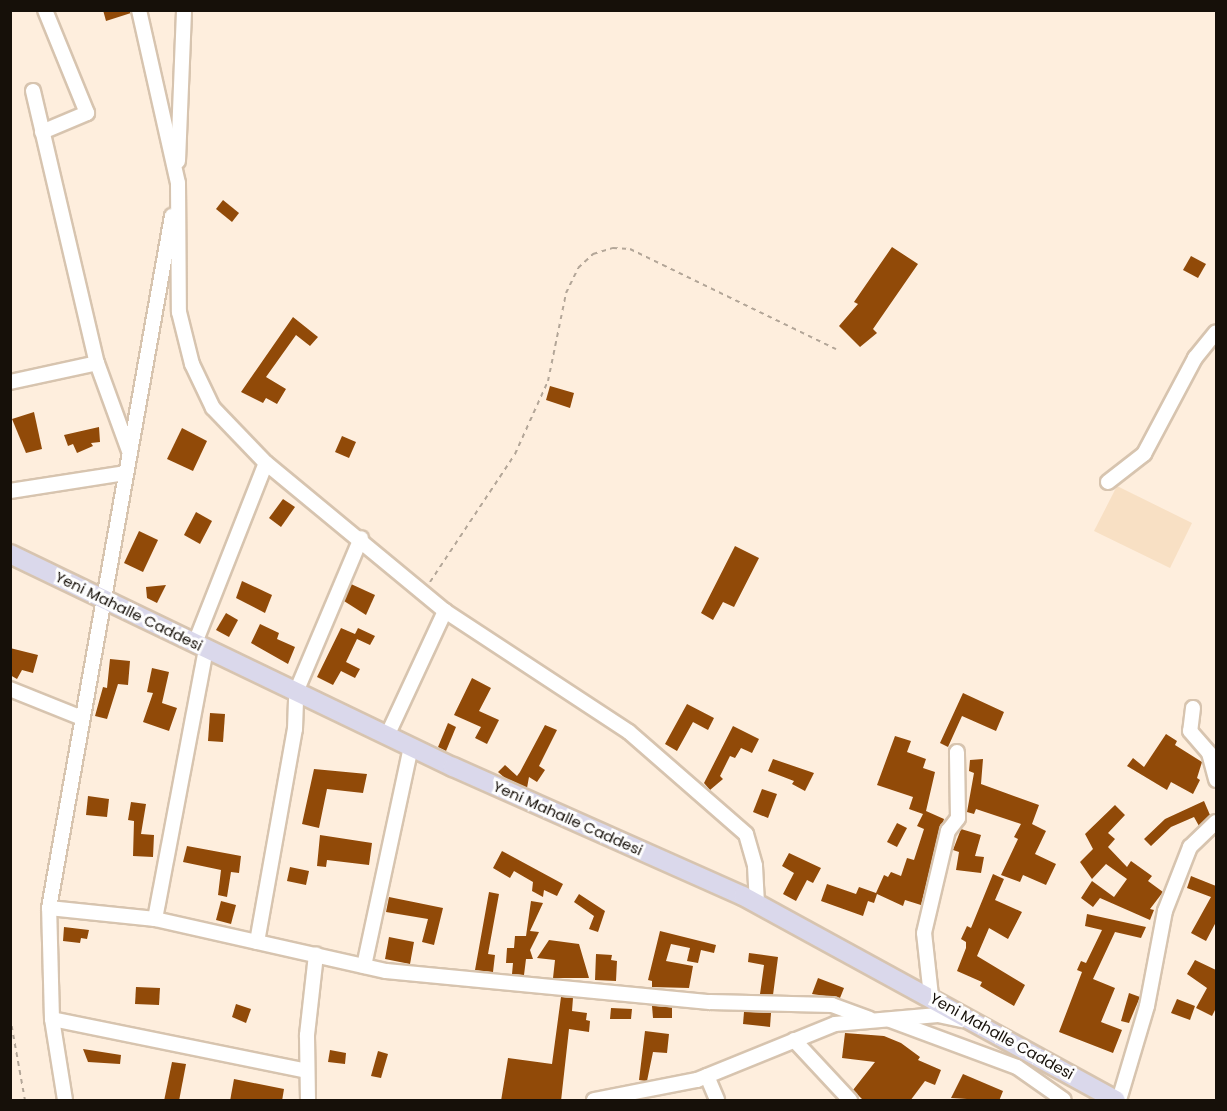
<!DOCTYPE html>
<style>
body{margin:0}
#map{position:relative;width:1227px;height:1111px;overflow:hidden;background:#feeedd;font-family:Poppins,sans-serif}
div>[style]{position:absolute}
.built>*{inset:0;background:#f8e0c4}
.building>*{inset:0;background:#914a08}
.path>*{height:2px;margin-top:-1px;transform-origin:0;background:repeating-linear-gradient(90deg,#b3a698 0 4.5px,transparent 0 9px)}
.roads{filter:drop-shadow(2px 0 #d7c4af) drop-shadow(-2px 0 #d7c4af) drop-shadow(0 2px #d7c4af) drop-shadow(0 -2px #d7c4af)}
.street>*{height:14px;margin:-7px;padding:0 7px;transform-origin:7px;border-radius:7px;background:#fff}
.secondary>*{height:18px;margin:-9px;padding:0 9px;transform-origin:9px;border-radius:9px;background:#dad8eb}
span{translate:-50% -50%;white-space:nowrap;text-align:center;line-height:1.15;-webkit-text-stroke:6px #fefefe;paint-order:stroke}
.street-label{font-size:15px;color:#161009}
.frame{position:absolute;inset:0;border:12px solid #161009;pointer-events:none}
</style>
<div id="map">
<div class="built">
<div style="clip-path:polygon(1117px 486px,1192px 523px,1170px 568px,1094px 531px)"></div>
</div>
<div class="building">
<div style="clip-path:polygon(103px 10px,130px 10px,131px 13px,106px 21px)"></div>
<div style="clip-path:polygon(223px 200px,239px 213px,232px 222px,216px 209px)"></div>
<div style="clip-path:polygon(892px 247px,918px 264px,873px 329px,877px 333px,860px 347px,839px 326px,858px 304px,854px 302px)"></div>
<div style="clip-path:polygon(1191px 256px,1206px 264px,1198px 278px,1183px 270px)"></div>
<div style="clip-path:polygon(293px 317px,318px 337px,310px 346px,296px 335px,266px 377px,286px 389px,277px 404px,266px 398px,263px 403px,241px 392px)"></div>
<div style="clip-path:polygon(550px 386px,574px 393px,570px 408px,546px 400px)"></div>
<div style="clip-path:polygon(34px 412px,42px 449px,26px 453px,12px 419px)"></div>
<div style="clip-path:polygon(99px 427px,100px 442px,91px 443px,93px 446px,77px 453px,73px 444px,68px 446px,64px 435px)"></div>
<div style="clip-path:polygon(182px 428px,207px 441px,193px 471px,167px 459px)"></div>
<div style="clip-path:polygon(342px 436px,356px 442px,349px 458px,335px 452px)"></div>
<div style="clip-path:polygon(283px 499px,295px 507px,281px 527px,269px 518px)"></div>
<div style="clip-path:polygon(196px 512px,212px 521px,200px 544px,184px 535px)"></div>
<div style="clip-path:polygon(139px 531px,158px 540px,143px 572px,124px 563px)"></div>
<div style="clip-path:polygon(735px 546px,759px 558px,734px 607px,723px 602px,713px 620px,701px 613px)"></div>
<div style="clip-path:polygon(242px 581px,272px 595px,265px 613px,236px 598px)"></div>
<div style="clip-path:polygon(351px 584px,375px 595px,366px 615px,344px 601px)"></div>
<div style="clip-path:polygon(166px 585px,157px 603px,147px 598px,146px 587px)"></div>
<div style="clip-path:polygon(226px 613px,238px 620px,229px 637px,216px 630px)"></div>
<div style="clip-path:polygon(260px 624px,279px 633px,277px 639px,295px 647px,288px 664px,251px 643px)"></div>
<div style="clip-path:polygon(341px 628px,355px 634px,358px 628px,375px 636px,370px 645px,357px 639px,346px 662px,360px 669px,355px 678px,341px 671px,333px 685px,317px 677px)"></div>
<div style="clip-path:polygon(10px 648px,38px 655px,33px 673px,22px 670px,17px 679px,10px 675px)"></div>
<div style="clip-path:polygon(110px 659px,130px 661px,128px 685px,118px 684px,107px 719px,95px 716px,103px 687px,107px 688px)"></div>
<div style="clip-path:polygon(152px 668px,169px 672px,162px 703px,177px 708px,169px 731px,143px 722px,153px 693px,147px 692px)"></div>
<div style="clip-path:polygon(472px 678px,491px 688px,479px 711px,499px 720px,487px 744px,475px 738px,481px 727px,454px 715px)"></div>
<div style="clip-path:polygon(963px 693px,1004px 712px,996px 731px,962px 716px,948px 747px,940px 743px)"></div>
<div style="clip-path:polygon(687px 704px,714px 718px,708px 730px,693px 722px,677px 751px,665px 744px)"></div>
<div style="clip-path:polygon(210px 713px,225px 714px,223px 742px,208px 741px)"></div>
<div style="clip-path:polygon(448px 723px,456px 727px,446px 751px,438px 747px)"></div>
<div style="clip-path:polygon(545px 725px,557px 730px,539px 766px,545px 770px,537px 782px,529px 777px,527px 788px,505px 778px,498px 772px,505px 765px,517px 776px,520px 772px)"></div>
<div style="clip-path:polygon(733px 726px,759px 739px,752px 753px,741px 748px,735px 758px,730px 756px,720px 776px,723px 779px,710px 790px,704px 783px)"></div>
<div style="clip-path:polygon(1166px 734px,1177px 741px,1175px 745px,1202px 762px,1197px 778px,1200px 780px,1193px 794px,1171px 782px,1167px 790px,1127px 766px,1133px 758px,1144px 767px)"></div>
<div style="clip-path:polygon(895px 736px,911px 741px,907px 752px,926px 759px,923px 768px,935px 772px,926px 811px,944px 819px,921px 905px,905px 900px,903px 906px,877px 894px,874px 903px,868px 901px,863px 916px,821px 901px,827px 884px,856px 894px,859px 887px,876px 893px,884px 875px,888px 877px,891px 872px,901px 876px,907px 858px,914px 860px,924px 829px,917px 826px,923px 814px,909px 809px,913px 797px,877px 785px)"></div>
<div style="clip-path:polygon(773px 759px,814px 773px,805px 791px,792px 784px,794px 781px,768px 771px)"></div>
<div style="clip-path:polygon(983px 759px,981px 784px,1039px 805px,1032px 824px,1046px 831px,1035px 854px,1056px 864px,1046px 885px,1023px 875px,1020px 882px,1001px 875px,1018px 839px,1014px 837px,1021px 824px,976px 809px,974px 814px,967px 812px,974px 773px,969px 771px,970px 760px)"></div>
<div style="clip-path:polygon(314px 769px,367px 774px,363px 793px,327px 789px,319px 828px,302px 824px)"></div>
<div style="clip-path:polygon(762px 789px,777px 794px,768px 818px,753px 812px)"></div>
<div style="clip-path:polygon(88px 796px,109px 799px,107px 817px,86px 815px)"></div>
<div style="clip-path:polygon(1204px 801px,1210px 815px,1199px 826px,1194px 817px,1171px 827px,1151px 846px,1144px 839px,1165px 819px)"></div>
<div style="clip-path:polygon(131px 802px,146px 804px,141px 834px,154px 835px,153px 857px,133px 856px,134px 821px,128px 820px)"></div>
<div style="clip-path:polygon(1115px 805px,1125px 815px,1108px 833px,1115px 839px,1108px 847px,1127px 867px,1131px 861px,1152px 876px,1148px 881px,1163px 892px,1150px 909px,1154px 910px,1150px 920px,1100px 898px,1093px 907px,1081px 898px,1092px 881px,1114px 897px,1127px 879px,1106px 864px,1092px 879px,1080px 862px,1093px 849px,1085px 834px)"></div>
<div style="clip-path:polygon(897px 823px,907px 828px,897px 847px,887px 842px)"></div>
<div style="clip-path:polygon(961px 829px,981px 835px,975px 856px,984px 857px,981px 873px,956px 870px,959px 852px,953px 850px)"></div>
<div style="clip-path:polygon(320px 835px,372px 843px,369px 865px,327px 860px,326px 867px,317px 866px)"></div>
<div style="clip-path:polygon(187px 846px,241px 856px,239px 873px,231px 872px,227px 897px,218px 895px,221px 870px,183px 862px)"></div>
<div style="clip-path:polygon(502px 851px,563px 884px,557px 896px,544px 890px,543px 897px,532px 891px,533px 882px,514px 871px,510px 878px,493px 868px)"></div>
<div style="clip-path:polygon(789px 853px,821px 868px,813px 883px,807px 880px,796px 901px,783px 894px,794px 873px,782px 866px)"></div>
<div style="clip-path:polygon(290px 867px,309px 871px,306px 885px,287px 881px)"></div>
<div style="clip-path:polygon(993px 874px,1004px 879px,995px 900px,1022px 912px,1008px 939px,989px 928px,977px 956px,1025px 985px,1014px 1006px,980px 986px,982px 982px,957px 971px,966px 948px,966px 942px,961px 939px,967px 926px,971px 928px)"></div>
<div style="clip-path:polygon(1191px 876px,1216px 886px,1216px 922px,1206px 941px,1191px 933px,1211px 897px,1187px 888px)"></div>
<div style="clip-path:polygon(489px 892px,499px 894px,488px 954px,495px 955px,493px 972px,475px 970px)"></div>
<div style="clip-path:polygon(579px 894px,605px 911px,598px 932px,589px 929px,594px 916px,574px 902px)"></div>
<div style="clip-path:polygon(389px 897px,443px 908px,434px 945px,422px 942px,428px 919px,386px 912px)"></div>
<div style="clip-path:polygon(221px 901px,236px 905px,231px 924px,216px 920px)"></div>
<div style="clip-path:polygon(531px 901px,543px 903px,530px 931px,539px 932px,530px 950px,533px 959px,526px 959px,524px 975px,512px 974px,513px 963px,506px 963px,507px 948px,514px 948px,515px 936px,526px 936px)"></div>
<div style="clip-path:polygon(1087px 914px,1146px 927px,1141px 938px,1115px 932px,1093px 979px,1115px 988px,1101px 1022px,1122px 1030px,1113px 1053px,1059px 1032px,1082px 972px,1077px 970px,1081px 961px,1086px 963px,1102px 930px,1085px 926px)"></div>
<div style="clip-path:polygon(64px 927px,89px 930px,87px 939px,81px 938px,80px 943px,63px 941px)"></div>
<div style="clip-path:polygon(660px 931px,716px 945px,714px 953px,701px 950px,698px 963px,687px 961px,690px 948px,671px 944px,666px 961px,693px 966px,689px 988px,652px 987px,652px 981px,648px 980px)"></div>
<div style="clip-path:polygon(389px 937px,414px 942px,410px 964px,385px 959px)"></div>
<div style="clip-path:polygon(549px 940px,579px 944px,589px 978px,553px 978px,555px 960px,537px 958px)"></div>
<div style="clip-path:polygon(749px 953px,778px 957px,773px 995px,760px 994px,764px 965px,748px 962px)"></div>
<div style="clip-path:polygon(596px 954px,612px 955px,611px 960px,617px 961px,616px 981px,595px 980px)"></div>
<div style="clip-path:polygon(1195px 960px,1216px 970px,1216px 1008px,1212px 1016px,1196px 1008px,1207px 988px,1187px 974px)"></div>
<div style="clip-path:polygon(818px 978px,844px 988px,840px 998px,812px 994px)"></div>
<div style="clip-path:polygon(136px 987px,160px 988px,159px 1005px,135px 1004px)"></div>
<div style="clip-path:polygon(1129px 993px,1140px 997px,1129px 1023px,1121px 1021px)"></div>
<div style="clip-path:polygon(561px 997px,573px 998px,572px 1011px,587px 1013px,586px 1020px,590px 1021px,589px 1032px,569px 1029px,561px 1101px,501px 1101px,508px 1058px,552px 1064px)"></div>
<div style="clip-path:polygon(1177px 999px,1195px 1006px,1190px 1020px,1171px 1013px)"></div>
<div style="clip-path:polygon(236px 1004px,251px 1009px,246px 1023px,232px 1017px)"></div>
<div style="clip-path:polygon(652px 1006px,672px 1007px,672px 1018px,653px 1018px)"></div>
<div style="clip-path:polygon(611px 1008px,632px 1009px,631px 1019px,610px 1019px)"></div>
<div style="clip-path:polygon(744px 1012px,771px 1013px,770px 1027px,743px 1024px)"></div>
<div style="clip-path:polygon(645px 1031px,669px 1034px,667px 1053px,653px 1052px,647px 1081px,639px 1080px)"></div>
<div style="clip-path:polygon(845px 1033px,884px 1036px,901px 1043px,920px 1057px,918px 1060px,941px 1070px,935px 1085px,925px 1081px,910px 1101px,864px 1101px,853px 1090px,875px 1062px,842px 1058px)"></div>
<div style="clip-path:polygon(83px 1049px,121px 1055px,120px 1064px,88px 1062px)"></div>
<div style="clip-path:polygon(330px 1050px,346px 1053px,345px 1064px,328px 1062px)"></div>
<div style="clip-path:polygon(378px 1051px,388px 1054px,381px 1078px,371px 1076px)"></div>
<div style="clip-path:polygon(172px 1062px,186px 1064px,179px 1101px,164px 1101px)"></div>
<div style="clip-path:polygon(963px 1074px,1003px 1091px,999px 1101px,951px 1098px)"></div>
<div style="clip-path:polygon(234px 1079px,284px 1089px,282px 1101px,230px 1101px)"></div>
</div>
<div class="path">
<div style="left:430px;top:582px;width:154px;rotate:-56.4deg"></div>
<div style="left:515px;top:454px;width:80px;rotate:-65.7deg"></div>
<div style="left:548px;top:381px;width:90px;rotate:-78.4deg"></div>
<div style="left:566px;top:293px;width:28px;rotate:-64deg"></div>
<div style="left:578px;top:268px;width:21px;rotate:-43deg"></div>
<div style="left:593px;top:254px;width:21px;rotate:-17deg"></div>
<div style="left:613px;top:248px;width:17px;rotate:3deg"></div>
<div style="left:630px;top:249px;width:229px;rotate:25.9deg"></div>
<div style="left:10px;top:1017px;width:84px;rotate:79.8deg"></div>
</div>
<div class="roads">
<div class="street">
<div style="left:139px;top:10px;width:177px;rotate:77.3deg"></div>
<div style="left:178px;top:183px;width:129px;rotate:89.6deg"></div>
<div style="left:179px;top:312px;width:54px;rotate:76deg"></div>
<div style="left:192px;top:364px;width:49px;rotate:64.5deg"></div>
<div style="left:213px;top:408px;width:76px;rotate:46.1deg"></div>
<div style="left:266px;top:463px;width:232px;rotate:39.6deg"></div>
<div style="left:445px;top:611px;width:220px;rotate:33.3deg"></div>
<div style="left:629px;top:732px;width:155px;rotate:41.1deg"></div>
<div style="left:746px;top:834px;width:33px;rotate:74deg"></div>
<div style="left:755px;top:866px;width:37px;rotate:87deg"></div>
<div style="left:33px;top:91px;width:279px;rotate:76.8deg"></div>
<div style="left:97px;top:363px;width:94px;rotate:70deg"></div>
<div style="left:42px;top:132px;width:49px;rotate:-22.9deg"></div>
<div style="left:87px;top:113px;width:111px;rotate:-112.2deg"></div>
<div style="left:178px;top:161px;width:151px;rotate:-87.7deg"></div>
<div style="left:10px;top:382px;width:89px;rotate:-12.3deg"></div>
<div style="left:1108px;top:482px;width:46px;rotate:-37.9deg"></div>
<div style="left:1144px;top:454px;width:109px;rotate:-62deg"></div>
<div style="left:1195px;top:358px;width:33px;rotate:-51deg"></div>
<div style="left:10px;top:491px;width:116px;rotate:-8.9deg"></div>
<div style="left:195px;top:643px;width:193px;rotate:-68.5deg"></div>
<div style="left:10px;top:689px;width:78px;rotate:21.9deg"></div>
<div style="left:1193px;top:708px;width:23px;rotate:97deg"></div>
<div style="left:1190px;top:731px;width:29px;rotate:49deg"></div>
<div style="left:1209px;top:753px;width:28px;rotate:75deg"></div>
<div style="left:387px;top:736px;width:138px;rotate:-65.1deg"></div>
<div style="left:49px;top:908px;width:107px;rotate:5.9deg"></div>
<div style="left:155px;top:919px;width:237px;rotate:12.7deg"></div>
<div style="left:386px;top:971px;width:325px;rotate:5.5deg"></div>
<div style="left:710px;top:1002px;width:122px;rotate:1.4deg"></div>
<div style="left:832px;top:1005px;width:40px;rotate:20.2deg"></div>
<div style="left:155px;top:919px;width:276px;rotate:-79.3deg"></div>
<div style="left:257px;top:942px;width:216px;rotate:-79.9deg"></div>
<div style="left:295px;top:729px;width:37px;rotate:-88deg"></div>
<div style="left:296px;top:692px;width:167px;rotate:-67.1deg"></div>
<div style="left:364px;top:966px;width:224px;rotate:-77.9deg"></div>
<div style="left:931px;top:996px;width:63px;rotate:-96.3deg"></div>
<div style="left:924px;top:933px;width:105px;rotate:-76.8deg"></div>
<div style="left:948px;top:831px;width:16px;rotate:-52deg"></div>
<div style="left:958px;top:818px;width:66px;rotate:-90.9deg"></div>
<div style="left:52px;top:1019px;width:260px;rotate:11.5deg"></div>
<div style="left:890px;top:1020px;width:135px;rotate:20.3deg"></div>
<div style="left:1017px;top:1067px;width:57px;rotate:35.1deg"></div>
<div style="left:794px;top:1040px;width:82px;rotate:47deg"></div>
<div style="left:707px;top:1076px;width:26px;rotate:67deg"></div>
<div style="left:65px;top:1100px;width:82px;rotate:-99.1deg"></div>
<div style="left:52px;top:1019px;width:111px;rotate:-91.5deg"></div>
<div style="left:49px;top:908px;width:703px;rotate:-79.92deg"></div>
<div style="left:308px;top:1100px;width:65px;rotate:-90.9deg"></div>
<div style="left:307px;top:1035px;width:81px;rotate:-83.6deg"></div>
<div style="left:594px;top:1100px;width:105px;rotate:-11deg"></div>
<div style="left:697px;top:1080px;width:149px;rotate:-22.1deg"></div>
<div style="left:835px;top:1024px;width:103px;rotate:-5deg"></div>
<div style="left:938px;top:1015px;width:25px;rotate:12deg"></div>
<div style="left:1119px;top:1100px;width:98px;rotate:-73.4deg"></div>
<div style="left:1147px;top:1006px;width:97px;rotate:-79.3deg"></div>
<div style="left:1165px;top:911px;width:69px;rotate:-68.7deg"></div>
<div style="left:1190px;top:847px;width:36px;rotate:-44deg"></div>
</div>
<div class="secondary">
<div style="left:10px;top:554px;width:492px;rotate:25.7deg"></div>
<div style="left:453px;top:767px;width:317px;rotate:24deg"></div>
<div style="left:743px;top:896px;width:425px;rotate:28.7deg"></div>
</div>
</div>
<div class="street-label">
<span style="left:129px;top:611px;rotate:26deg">Yeni Mahalle Caddesi</span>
<span style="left:568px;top:818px;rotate:24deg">Yeni Mahalle Caddesi</span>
<span style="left:1002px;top:1036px;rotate:29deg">Yeni Mahalle Caddesi</span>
</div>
<div class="frame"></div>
</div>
